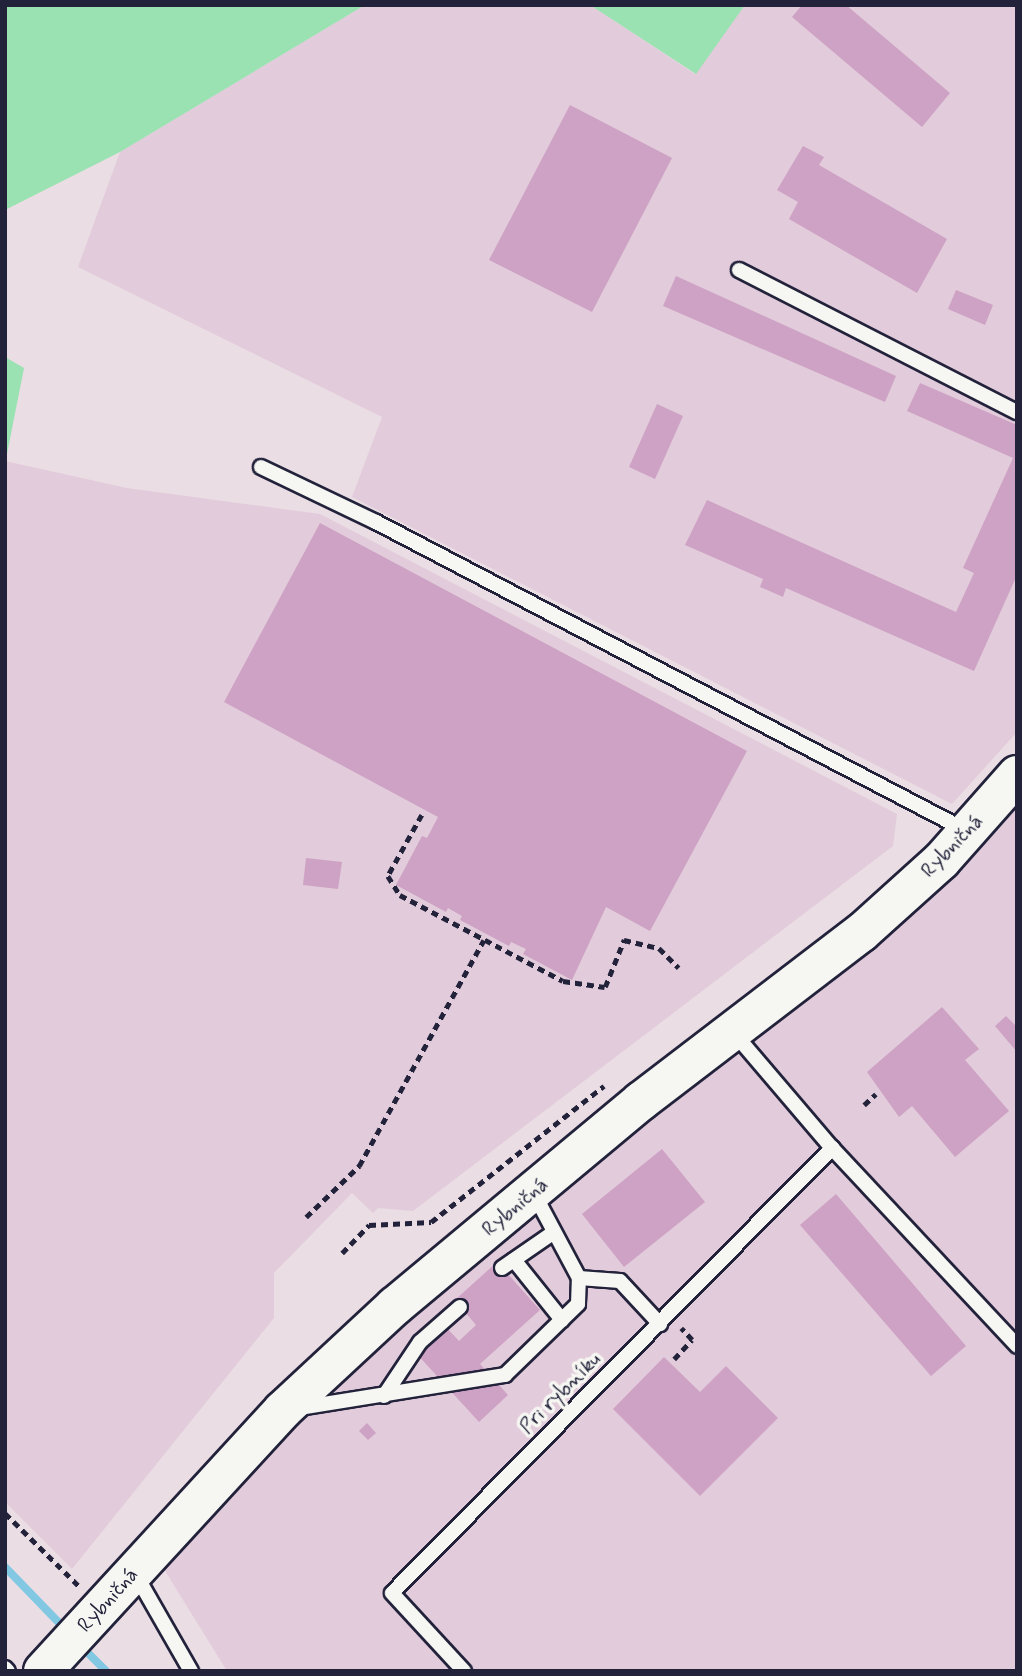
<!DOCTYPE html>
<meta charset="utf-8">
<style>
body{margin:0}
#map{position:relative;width:1022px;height:1676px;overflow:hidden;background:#eadde4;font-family:Mynerve,sans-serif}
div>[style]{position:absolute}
.built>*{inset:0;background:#e2cbda}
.green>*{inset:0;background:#9ae2b1}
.stream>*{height:8px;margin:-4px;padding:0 4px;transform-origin:4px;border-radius:4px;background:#82c8e3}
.building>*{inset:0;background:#cea2c4}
.path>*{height:4.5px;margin-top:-2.25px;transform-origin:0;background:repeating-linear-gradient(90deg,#22223b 0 7px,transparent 0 12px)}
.roads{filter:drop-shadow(2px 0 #22223b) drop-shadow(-2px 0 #22223b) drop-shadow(0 2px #22223b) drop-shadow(0 -2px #22223b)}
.service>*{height:14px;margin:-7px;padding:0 7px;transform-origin:7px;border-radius:7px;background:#f6f6f2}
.secondary>*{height:38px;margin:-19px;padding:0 19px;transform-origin:19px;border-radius:19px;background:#f6f6f2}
span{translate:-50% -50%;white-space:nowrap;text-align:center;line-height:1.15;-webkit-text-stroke:7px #f6f6f2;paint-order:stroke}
.street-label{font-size:21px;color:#22223b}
.frame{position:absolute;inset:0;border:7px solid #22223b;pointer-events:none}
</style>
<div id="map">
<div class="built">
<div style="clip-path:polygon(365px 5px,590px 5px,695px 74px,745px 5px,1017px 5px,1017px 732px,952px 804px,352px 497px,382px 417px,78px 267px,120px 152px)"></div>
<div style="clip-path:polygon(5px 461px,127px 488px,320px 514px,897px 814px,893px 846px,413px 1211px,378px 1208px,373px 1213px,352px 1193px,274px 1273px,274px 1318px,72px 1569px,5px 1502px)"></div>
<div style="clip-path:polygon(1017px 775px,1017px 1671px,227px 1671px,152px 1550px,283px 1410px)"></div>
</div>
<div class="green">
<div style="clip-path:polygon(5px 5px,365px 5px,120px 152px,5px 210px)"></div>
<div style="clip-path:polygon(590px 5px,745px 5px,696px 74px)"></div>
<div style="clip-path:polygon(5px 357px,24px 368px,5px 464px)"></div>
</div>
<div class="stream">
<div style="left:5px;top:1567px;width:88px;rotate:45.9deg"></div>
<div style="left:80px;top:1645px;width:37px;rotate:45deg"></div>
</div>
<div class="building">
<div style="clip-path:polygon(802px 5px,846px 5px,950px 93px,922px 127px,792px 17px)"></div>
<div style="clip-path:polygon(570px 105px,672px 158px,592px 312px,489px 260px)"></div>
<div style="clip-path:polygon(803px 146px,824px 157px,819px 165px,947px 239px,917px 293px,789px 219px,798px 202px,777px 190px)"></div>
<div style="clip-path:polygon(676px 276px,896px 376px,885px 402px,663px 306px)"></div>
<div style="clip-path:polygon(956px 290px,993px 305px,985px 325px,948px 309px)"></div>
<div style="clip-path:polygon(920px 383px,1017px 425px,1017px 575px,974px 671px,786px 588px,783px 597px,760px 587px,763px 579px,685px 545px,707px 500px,956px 612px,974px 573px,963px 568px,1013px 458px,907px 411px)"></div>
<div style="clip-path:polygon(657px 404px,683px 416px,655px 479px,629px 467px)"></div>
<div style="clip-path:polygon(320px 523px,747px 751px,650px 931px,606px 907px,572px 980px,523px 954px,526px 949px,511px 942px,509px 946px,460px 920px,462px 916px,448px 908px,446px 912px,396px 885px,422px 836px,427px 838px,438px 817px,224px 702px)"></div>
<div style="clip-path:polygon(306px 858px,342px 862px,338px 889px,303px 885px)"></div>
<div style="clip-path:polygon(942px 1007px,979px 1049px,965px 1060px,1009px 1111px,955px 1157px,912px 1106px,899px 1117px,867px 1072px)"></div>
<div style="clip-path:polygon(1006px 1016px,1017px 1027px,1017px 1052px,995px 1026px)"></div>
<div style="clip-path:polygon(662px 1149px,705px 1202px,624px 1267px,582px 1214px)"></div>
<div style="clip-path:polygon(836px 1194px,966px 1346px,931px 1376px,800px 1225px)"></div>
<div style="clip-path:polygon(497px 1262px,540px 1310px,480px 1364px,508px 1395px,479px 1422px,415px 1352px,444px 1325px,459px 1341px,476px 1325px,455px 1300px)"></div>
<div style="clip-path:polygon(664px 1357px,700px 1392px,726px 1366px,778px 1418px,700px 1496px,613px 1409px)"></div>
<div style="clip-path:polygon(367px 1423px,376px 1433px,368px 1440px,359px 1431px)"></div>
</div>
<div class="path">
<div style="left:422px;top:815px;width:70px;rotate:119.1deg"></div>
<div style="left:388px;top:876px;width:22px;rotate:58deg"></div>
<div style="left:400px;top:895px;width:184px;rotate:27.8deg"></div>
<div style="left:563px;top:981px;width:42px;rotate:8.1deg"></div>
<div style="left:605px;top:987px;width:51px;rotate:-68deg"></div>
<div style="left:624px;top:940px;width:36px;rotate:13deg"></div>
<div style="left:659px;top:948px;width:28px;rotate:45deg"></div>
<div style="left:864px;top:1105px;width:16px;rotate:-43deg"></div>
<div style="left:306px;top:1217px;width:74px;rotate:-43.9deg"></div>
<div style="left:359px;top:1166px;width:258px;rotate:-61.1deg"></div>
<div style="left:342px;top:1253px;width:39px;rotate:-46deg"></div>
<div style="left:369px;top:1225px;width:62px;rotate:-2.8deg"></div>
<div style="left:431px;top:1222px;width:220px;rotate:-38.2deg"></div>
<div style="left:674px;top:1359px;width:26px;rotate:-47deg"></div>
<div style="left:692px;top:1340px;width:16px;rotate:-133deg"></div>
<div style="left:5px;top:1513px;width:104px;rotate:44.6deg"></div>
</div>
<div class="roads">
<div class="service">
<div style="left:739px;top:270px;width:312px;rotate:27.1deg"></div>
<div style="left:261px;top:467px;width:127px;rotate:25.6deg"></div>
<div style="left:376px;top:522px;width:667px;rotate:27.6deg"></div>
<div style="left:734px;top:1033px;width:151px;rotate:49.6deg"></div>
<div style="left:832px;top:1148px;width:271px;rotate:46.9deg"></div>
<div style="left:514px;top:1260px;width:77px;rotate:51.3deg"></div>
<div style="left:502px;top:1268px;width:63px;rotate:-34.7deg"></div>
<div style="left:579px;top:1278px;width:41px;rotate:4.2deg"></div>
<div style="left:620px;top:1281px;width:59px;rotate:47.1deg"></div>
<div style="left:384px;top:1396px;width:65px;rotate:-56.3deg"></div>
<div style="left:420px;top:1342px;width:53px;rotate:-41.2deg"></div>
<div style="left:299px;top:1408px;width:209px;rotate:-9.1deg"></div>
<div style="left:505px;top:1375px;width:102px;rotate:-44.2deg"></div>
<div style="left:578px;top:1304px;width:26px;rotate:-88deg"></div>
<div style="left:579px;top:1278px;width:98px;rotate:-118.1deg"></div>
<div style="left:136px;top:1575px;width:111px;rotate:60.2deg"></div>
<div style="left:5px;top:1668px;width:4px;rotate:45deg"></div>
<div style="left:464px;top:1671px;width:106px;rotate:-132.7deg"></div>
<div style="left:392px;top:1593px;width:626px;rotate:-45.32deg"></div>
</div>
<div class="secondary">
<div style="left:43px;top:1671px;width:355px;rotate:-47.4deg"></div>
<div style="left:283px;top:1410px;width:153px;rotate:-42.9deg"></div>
<div style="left:395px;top:1306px;width:320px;rotate:-39.8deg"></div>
<div style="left:641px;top:1101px;width:277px;rotate:-37.4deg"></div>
<div style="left:861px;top:933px;width:108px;rotate:-42deg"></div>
<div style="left:941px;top:861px;width:115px;rotate:-48.5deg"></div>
</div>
</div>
<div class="street-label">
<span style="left:952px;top:846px;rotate:-46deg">Rybničná</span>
<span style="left:515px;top:1207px;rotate:-40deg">Rybničná</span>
<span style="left:560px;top:1393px;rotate:-45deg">Pri rybníku</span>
<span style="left:108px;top:1600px;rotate:-48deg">Rybničná</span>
</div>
<div class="frame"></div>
</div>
